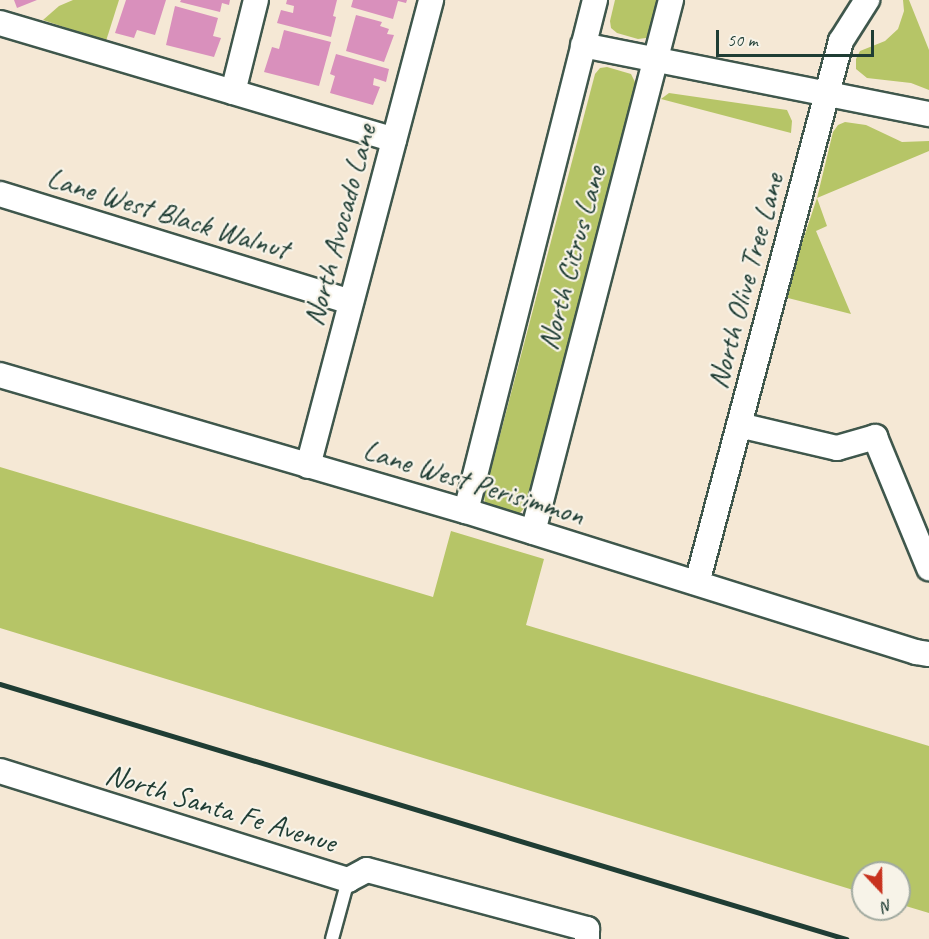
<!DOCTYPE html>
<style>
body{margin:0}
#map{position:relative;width:929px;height:939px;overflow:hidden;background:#f5e8d5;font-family:Caveat,sans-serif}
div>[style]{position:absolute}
.green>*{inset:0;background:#b6c567}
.building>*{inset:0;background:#d990bc}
.roads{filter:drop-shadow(2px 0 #3f574c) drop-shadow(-2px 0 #3f574c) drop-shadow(0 2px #3f574c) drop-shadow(0 -2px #3f574c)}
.lane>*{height:12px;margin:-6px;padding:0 6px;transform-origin:6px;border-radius:6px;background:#fff}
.street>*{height:24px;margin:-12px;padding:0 12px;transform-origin:12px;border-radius:12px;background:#fff}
.rail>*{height:4.5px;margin:-2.25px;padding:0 2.25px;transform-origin:2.25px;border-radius:2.25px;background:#1f3d34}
span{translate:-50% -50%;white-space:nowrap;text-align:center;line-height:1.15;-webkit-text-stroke:4.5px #f7f3e8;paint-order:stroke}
.street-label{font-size:30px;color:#1f3d34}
.north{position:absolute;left:851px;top:861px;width:60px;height:60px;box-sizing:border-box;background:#f7f3e8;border:2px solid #a1aaa0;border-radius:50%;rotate:158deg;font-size:16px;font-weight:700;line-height:24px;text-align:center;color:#1f3d34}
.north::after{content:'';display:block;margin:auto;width:21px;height:27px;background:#c8321e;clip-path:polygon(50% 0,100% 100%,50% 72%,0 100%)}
.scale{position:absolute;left:716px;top:30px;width:158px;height:27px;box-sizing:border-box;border:3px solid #1f3d34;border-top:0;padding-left:8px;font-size:18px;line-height:21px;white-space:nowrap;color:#1f3d34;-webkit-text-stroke:4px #f7f3e8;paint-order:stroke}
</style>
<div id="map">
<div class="green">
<div style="clip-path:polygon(73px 0,119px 0,106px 41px,43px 20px,59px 6px)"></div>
<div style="clip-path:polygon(615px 0,659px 0,650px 32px,646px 38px,638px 39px,617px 33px,611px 28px,610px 21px)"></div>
<div style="clip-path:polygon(903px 0,909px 0,929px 50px,929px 90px,911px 83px,867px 78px,856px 69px,856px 59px,860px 51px,885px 41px,898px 29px,904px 11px)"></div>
<div style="clip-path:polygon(607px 67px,631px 74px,636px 84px,525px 507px,520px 513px,512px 514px,491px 507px,485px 503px,484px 496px,595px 74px,600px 68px)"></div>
<div style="clip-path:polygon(669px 93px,787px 110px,792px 121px,791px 133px,661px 99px)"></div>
<div style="clip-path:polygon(845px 122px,866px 125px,902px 142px,929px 141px,929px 151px,817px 198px,827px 226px,816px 231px,851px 314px,784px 297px,817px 198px,833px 132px,838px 125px)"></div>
<div style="clip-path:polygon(0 467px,433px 597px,451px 531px,544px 559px,526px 625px,929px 746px,929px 913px,899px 904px,899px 873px,863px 873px,863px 893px,0 628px)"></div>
</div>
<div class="building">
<div style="clip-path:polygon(14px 0,37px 0,17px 8px)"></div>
<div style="clip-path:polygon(126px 0,166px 0,155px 35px,137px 30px,134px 38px,115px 33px)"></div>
<div style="clip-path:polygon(181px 0,230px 0,229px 5px,222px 3px,220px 12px,180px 2px)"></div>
<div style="clip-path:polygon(287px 0,337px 0,333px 16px,336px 17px,331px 37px,277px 23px,281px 10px,293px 13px,294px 6px,286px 4px)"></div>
<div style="clip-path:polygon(353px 0,407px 0,406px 3px,398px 1px,393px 19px,351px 7px)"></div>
<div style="clip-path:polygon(175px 6px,218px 18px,213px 36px,221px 38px,214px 57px,166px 45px)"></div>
<div style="clip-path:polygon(356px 15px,382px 22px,380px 26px,389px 29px,387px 34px,394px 35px,384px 62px,346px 51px)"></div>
<div style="clip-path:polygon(284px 30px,331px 42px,319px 86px,264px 72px,272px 47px,279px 49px)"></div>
<div style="clip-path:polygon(336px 54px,389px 69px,386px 82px,374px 78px,373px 85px,380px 87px,373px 105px,330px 93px,335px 76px,330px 74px)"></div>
</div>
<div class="roads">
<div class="lane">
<div style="left:332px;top:939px;width:61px;rotate:-74.8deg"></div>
</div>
<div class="street">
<div style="left:0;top:23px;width:411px;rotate:16.5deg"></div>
<div style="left:583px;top:45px;width:353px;rotate:11.3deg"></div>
<div style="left:233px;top:92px;width:95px;rotate:-76deg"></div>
<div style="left:0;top:194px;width:367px;rotate:17.1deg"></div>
<div style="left:0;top:375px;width:485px;rotate:16.3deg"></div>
<div style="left:466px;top:511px;width:472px;rotate:17.4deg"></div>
<div style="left:916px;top:652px;width:13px;rotate:9deg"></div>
<div style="left:739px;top:425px;width:101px;rotate:13.2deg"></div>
<div style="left:837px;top:448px;width:40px;rotate:-16deg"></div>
<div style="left:875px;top:437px;width:142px;rotate:67.6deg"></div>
<div style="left:308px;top:466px;width:482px;rotate:-75.2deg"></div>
<div style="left:466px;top:511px;width:527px;rotate:-75.83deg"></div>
<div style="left:533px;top:532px;width:550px;rotate:-75.46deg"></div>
<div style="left:697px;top:583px;width:561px;rotate:-75.12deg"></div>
<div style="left:841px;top:41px;width:49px;rotate:-57.6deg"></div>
<div style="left:0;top:771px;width:365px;rotate:17.4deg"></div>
<div style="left:348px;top:880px;width:21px;rotate:-28deg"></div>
<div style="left:367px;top:870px;width:228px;rotate:15deg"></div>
<div style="left:587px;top:929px;width:10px;rotate:90deg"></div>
</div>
</div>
<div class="rail">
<div style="left:0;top:684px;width:884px;rotate:16.77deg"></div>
</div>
<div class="street-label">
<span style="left:168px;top:213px;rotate:17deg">Lane West Black Walnut</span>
<span style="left:339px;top:225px;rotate:-75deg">North Avocado Lane</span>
<span style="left:571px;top:258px;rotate:-75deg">North Citrus Lane</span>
<span style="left:745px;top:281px;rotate:-75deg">North Olive Tree Lane</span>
<span style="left:474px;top:482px;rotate:17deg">Lane West Perisimmon</span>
<span style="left:221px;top:808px;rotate:17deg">North Santa Fe Avenue</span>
</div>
<div class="north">N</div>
<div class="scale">50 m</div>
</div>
